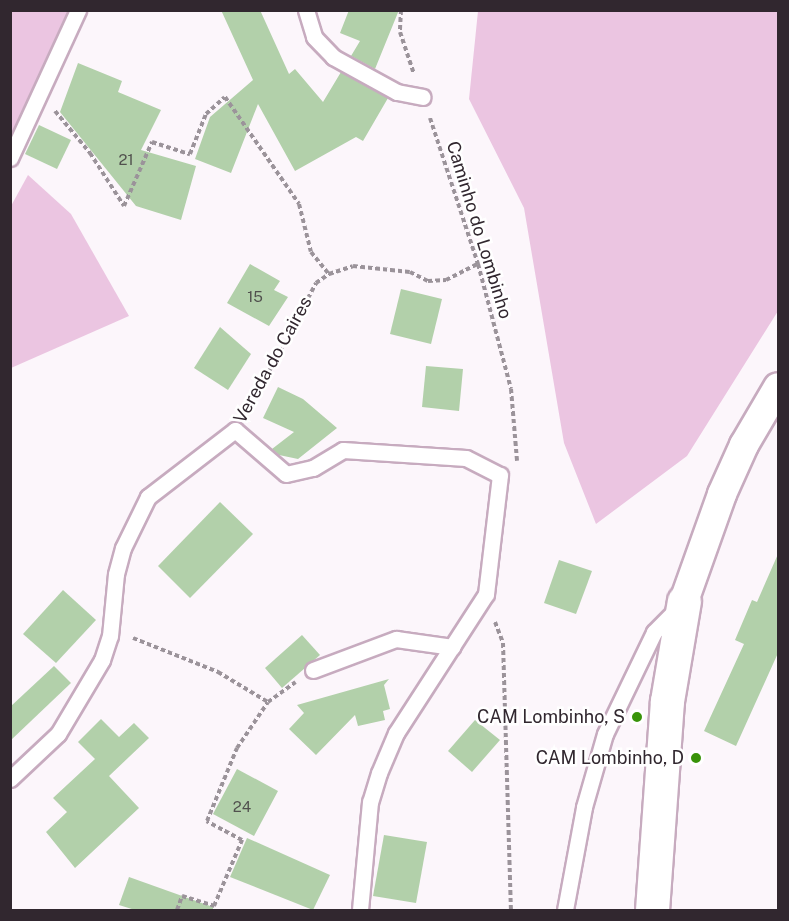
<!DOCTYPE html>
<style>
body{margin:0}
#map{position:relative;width:789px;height:921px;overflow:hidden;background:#fcf6fb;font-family:"Public Sans",sans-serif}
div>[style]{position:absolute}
.green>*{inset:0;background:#ebc5e1}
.building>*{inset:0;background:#b2d0aa}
.path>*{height:4px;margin-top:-2px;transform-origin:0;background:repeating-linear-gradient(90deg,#9b939a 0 4.5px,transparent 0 7.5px)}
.roads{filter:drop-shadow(2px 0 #c7abbf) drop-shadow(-2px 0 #c7abbf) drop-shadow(0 2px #c7abbf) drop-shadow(0 -2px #c7abbf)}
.lane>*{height:15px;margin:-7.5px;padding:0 7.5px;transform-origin:7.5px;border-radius:7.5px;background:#fff}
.street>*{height:28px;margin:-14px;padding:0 14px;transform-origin:14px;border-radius:14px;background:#fff}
.secondary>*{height:33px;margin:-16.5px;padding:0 16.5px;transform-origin:16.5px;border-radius:16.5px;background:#fff}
.dots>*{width:16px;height:16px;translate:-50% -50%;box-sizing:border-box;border:3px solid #fff;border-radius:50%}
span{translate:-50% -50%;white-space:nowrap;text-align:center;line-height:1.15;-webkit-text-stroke:5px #fff;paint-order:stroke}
.number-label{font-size:15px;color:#51514e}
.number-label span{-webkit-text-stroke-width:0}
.street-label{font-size:18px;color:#31272f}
.poi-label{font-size:18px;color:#31272f}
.right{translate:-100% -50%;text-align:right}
.frame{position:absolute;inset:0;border:12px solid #31272f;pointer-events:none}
</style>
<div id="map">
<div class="green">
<div style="clip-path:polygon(11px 11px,77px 11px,11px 135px)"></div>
<div style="clip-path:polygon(478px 11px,778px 11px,778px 311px,687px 456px,596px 524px,564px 443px,524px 208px,469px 99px)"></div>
<div style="clip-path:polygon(28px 175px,71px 214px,129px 316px,11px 368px,11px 206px)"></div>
</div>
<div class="building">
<div style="clip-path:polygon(221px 10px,260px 10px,289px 74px,295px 69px,323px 102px,341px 72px,388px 98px,363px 141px,356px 137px,295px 171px,258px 104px,231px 173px,195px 159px,210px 117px,253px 80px)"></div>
<div style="clip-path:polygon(349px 10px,399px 10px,375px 69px,351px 56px,360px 41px,340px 33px)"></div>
<div style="clip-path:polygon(78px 63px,122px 81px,118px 92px,161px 110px,141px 150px,196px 166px,181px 220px,136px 206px,60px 112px)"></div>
<div style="clip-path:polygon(39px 125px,71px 140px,57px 169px,25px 154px)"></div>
<div style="clip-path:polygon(250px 264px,280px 281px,274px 290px,288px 297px,269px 326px,227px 303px)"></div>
<div style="clip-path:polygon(401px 289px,442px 299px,431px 344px,390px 334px)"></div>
<div style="clip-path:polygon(220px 327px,251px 354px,228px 390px,194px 368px)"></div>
<div style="clip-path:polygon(426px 366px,463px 369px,459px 411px,422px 407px)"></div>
<div style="clip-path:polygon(278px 387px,303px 399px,337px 428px,298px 459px,279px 455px,272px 449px,294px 432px,263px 418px)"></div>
<div style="clip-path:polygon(220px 502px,253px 534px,190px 598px,158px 566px)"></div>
<div style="clip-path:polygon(778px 554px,778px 653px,736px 746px,704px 731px,744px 644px,735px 640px,752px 600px,757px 602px)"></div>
<div style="clip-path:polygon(559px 560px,592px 571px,576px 614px,544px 603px)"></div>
<div style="clip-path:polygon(63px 590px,96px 620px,56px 663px,23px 634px)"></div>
<div style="clip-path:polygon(302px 635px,320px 655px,282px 688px,265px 668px)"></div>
<div style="clip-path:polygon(54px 666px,71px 683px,10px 741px,10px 707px)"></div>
<div style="clip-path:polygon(389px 679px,384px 685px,390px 709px,383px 711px,385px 720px,358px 726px,355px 715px,316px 755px,289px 729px,304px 713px,297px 705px)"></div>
<div style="clip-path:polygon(101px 719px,119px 737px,134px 723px,149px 738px,109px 776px,139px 808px,75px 868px,46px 832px,67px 812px,53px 798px,95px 759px,78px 742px)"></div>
<div style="clip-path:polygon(475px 720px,500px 740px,472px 772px,448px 751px)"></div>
<div style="clip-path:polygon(237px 769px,278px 791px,254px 836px,213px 814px)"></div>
<div style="clip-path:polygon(384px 835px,427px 842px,416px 903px,373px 896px)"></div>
<div style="clip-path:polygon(247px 838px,330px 875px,313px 910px,230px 877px)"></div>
<div style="clip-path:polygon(129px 877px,213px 907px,213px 910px,135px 910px,119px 905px)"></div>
</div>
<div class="path">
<div style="left:401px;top:10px;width:22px;rotate:93deg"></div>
<div style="left:400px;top:32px;width:44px;rotate:71.6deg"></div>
<div style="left:55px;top:111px;width:55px;rotate:50.2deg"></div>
<div style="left:90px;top:153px;width:63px;rotate:57.3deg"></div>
<div style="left:124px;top:206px;width:70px;rotate:-66.4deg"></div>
<div style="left:152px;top:142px;width:40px;rotate:18deg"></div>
<div style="left:190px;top:154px;width:43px;rotate:-68.2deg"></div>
<div style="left:206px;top:114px;width:25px;rotate:-42deg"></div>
<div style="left:225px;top:97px;width:130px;rotate:55.3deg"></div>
<div style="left:299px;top:204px;width:49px;rotate:76deg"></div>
<div style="left:311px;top:252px;width:28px;rotate:51deg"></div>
<div style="left:430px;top:118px;width:154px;rotate:71.8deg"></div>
<div style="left:478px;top:264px;width:129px;rotate:75.2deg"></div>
<div style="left:511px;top:389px;width:72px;rotate:85.2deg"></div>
<div style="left:248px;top:411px;width:145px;rotate:-62deg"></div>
<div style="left:316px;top:283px;width:16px;rotate:-35deg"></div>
<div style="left:329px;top:274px;width:25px;rotate:-18deg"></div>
<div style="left:353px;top:266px;width:57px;rotate:6deg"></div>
<div style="left:410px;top:272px;width:20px;rotate:27deg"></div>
<div style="left:428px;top:281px;width:18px;rotate:-3deg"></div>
<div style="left:446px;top:280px;width:36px;rotate:-27deg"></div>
<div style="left:495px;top:622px;width:22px;rotate:69deg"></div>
<div style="left:503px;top:643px;width:267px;rotate:88.3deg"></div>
<div style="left:133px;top:638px;width:92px;rotate:21.8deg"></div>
<div style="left:218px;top:672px;width:58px;rotate:31deg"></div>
<div style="left:177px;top:910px;width:15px;rotate:-70deg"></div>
<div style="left:182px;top:896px;width:34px;rotate:17deg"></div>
<div style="left:214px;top:906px;width:72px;rotate:-67deg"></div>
<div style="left:242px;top:840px;width:40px;rotate:-152deg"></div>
<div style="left:207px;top:821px;width:79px;rotate:-67.7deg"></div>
<div style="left:237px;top:748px;width:55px;rotate:-56deg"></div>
<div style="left:268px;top:702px;width:34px;rotate:-36deg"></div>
</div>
<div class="roads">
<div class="lane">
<div style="left:306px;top:10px;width:28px;rotate:73deg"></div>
<div style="left:314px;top:37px;width:28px;rotate:46deg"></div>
<div style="left:333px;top:57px;width:73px;rotate:28.7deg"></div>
<div style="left:397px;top:92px;width:26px;rotate:11deg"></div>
<div style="left:10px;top:158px;width:163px;rotate:-65.3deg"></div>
<div style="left:313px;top:670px;width:89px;rotate:-20.5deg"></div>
<div style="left:396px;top:639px;width:57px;rotate:8.1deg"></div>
<div style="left:10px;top:779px;width:66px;rotate:-43.2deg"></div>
<div style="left:58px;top:734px;width:86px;rotate:-59.3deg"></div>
<div style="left:102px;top:660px;width:25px;rotate:-72deg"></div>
<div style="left:110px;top:636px;width:62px;rotate:-84.5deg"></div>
<div style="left:116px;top:574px;width:27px;rotate:-75deg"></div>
<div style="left:123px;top:548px;width:57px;rotate:-63.9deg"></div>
<div style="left:148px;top:497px;width:110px;rotate:-37.6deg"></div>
<div style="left:235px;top:430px;width:67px;rotate:40.8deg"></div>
<div style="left:286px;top:474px;width:28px;rotate:-13deg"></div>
<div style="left:313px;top:468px;width:35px;rotate:-31deg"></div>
<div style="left:343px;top:450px;width:123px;rotate:3.7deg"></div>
<div style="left:466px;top:458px;width:38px;rotate:27deg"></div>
<div style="left:500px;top:475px;width:120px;rotate:96.7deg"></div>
<div style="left:486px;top:594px;width:166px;rotate:122.9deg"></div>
<div style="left:396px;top:733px;width:43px;rotate:113deg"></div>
<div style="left:379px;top:773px;width:30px;rotate:107deg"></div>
<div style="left:370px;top:802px;width:108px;rotate:95.3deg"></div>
<div style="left:565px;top:910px;width:105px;rotate:-79.5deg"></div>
<div style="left:584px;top:807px;width:76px;rotate:-74deg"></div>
<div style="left:605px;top:734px;width:113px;rotate:-64.3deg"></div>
<div style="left:654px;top:632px;width:33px;rotate:-45deg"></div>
</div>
<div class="street">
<div style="left:684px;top:601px;width:114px;rotate:-70.4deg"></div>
<div style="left:722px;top:494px;width:54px;rotate:-65.8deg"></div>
<div style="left:744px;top:445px;width:67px;rotate:-59.6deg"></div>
</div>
<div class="secondary">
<div style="left:652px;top:910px;width:210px;rotate:-85.9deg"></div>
<div style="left:667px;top:701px;width:101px;rotate:-80.4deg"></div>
</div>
</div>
<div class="dots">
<div style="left:637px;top:717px;background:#389309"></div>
<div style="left:696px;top:758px;background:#389309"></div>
</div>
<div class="number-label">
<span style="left:126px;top:160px">21</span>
<span style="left:255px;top:297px">15</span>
<span style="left:242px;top:807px">24</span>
</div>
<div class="street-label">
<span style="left:479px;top:230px;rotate:73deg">Caminho do Lombinho</span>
<span style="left:273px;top:360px;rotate:-61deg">Vereda do Caires</span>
</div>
<div class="poi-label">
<span class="right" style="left:625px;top:717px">CAM Lombinho, S</span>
<span class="right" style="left:684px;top:758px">CAM Lombinho, D</span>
</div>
<div class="frame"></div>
</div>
